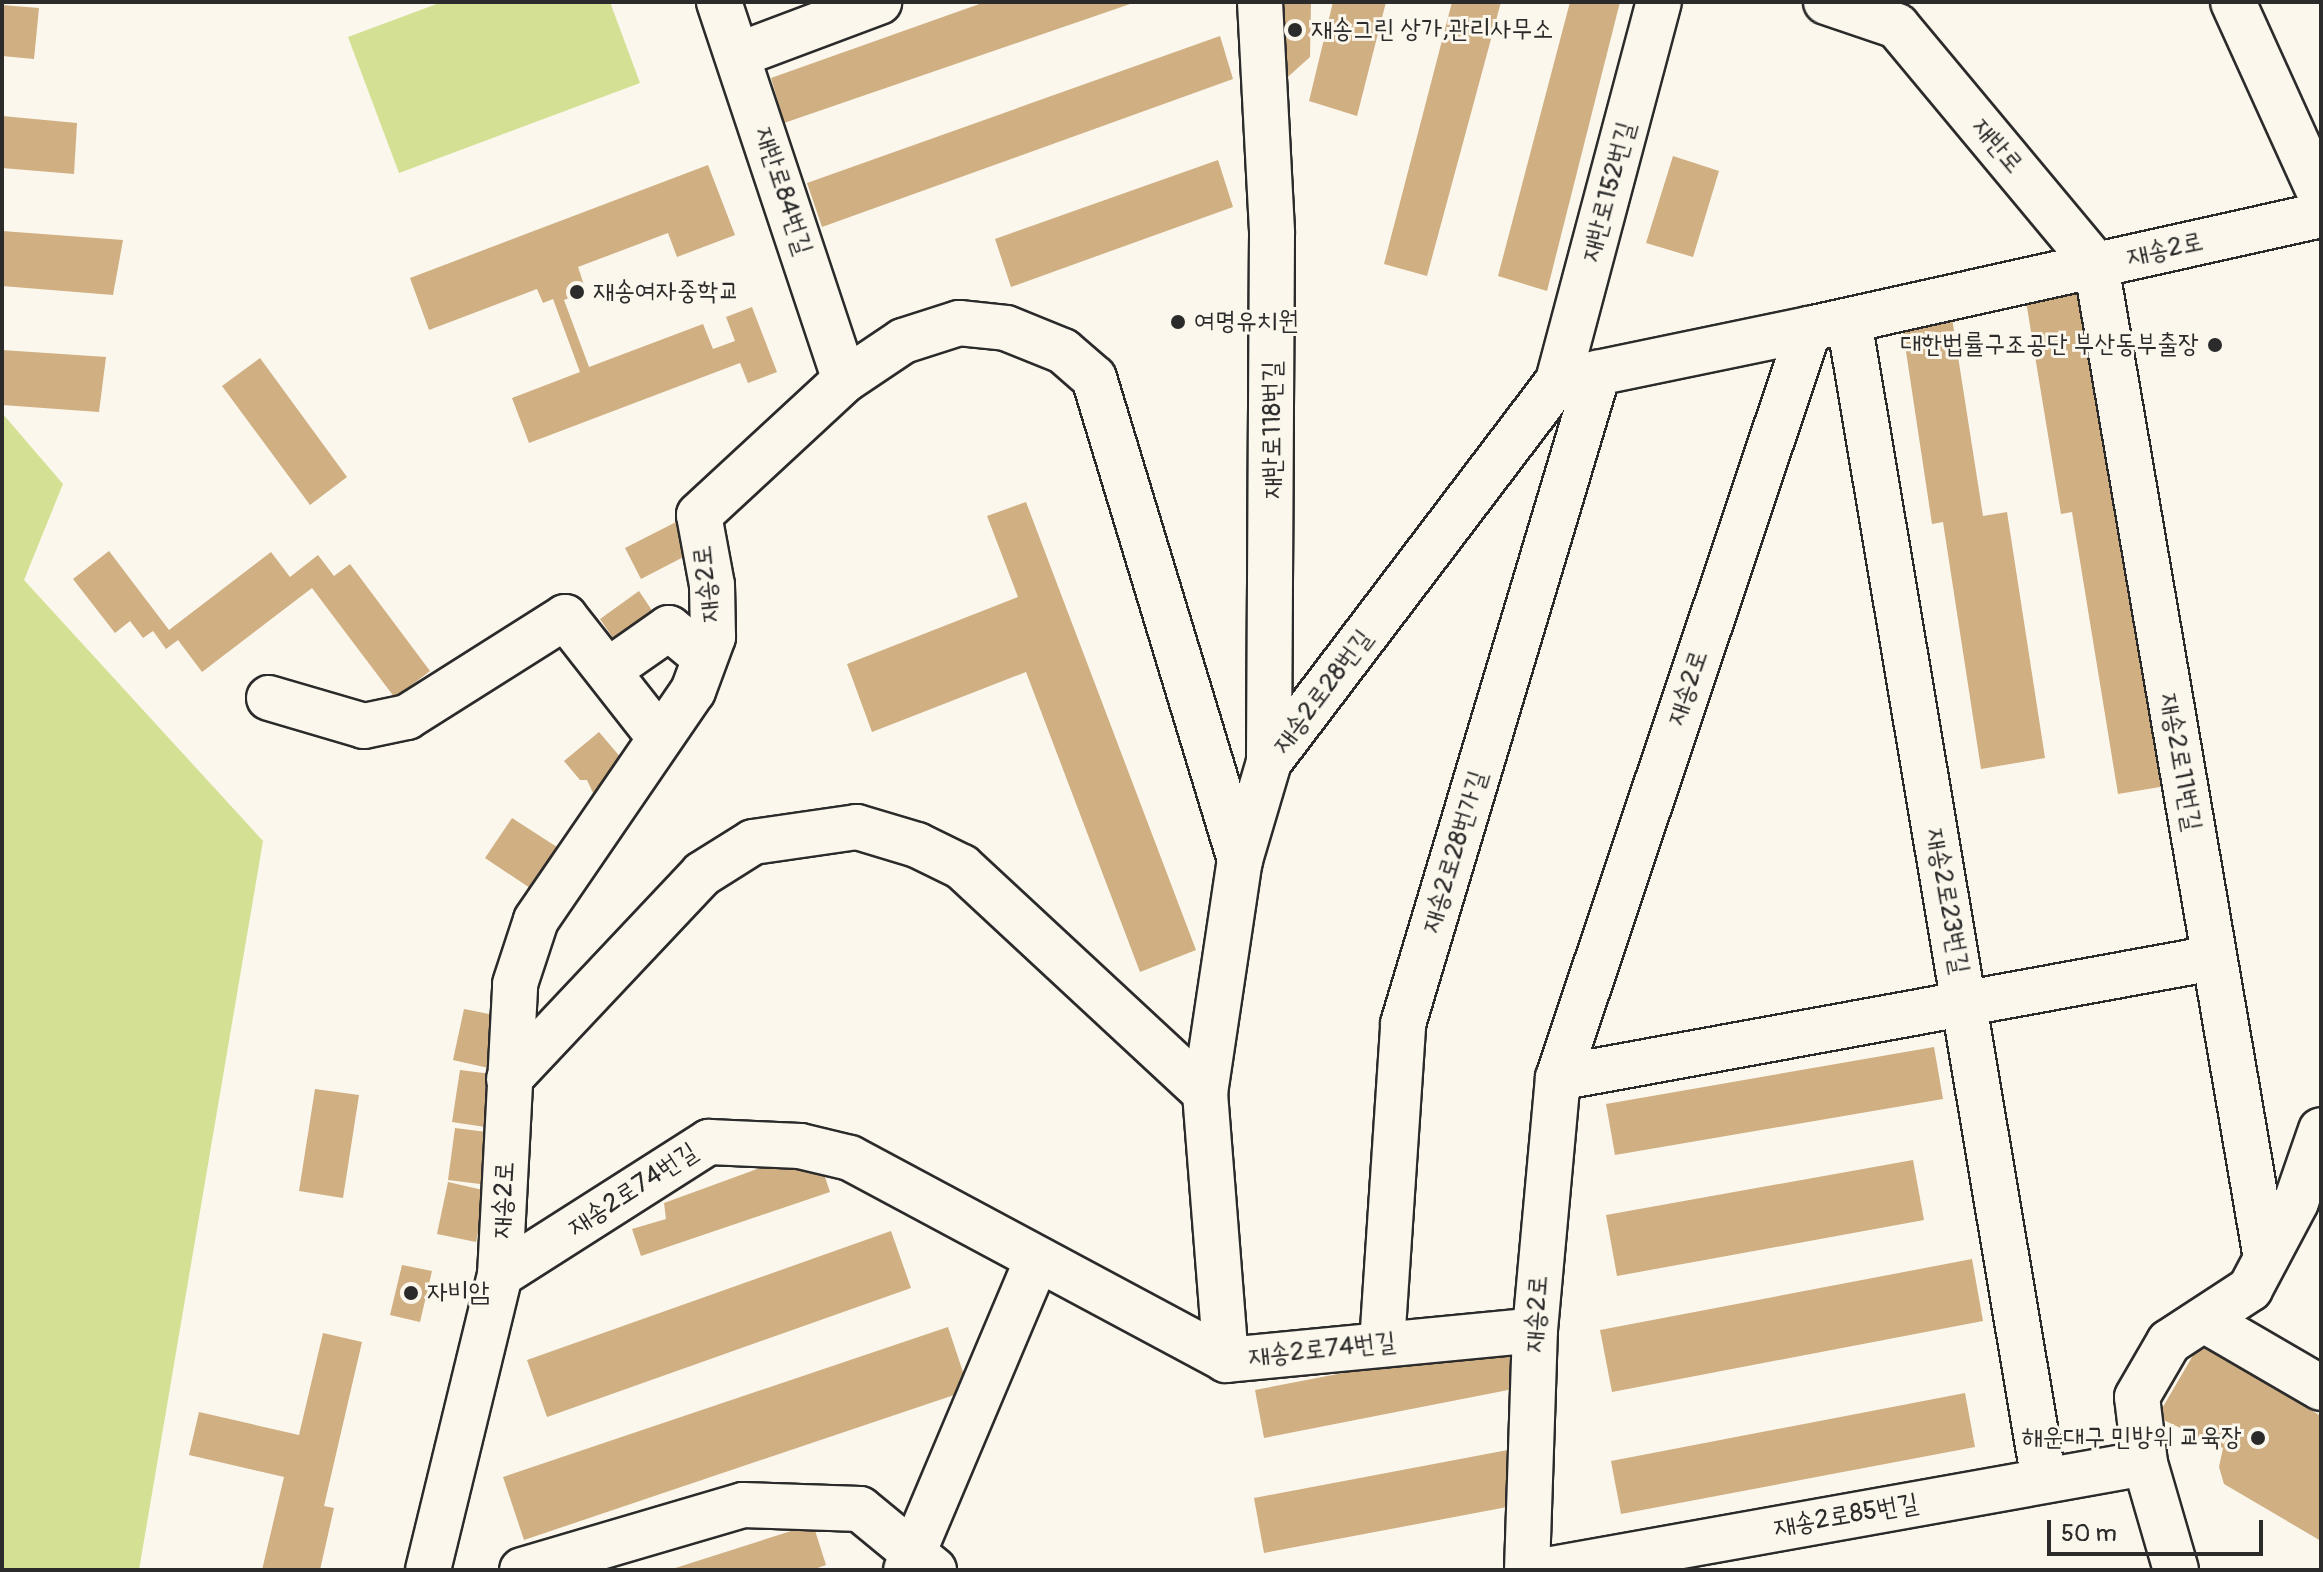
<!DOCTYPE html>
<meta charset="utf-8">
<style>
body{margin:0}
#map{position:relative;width:2323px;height:1572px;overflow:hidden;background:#fbf7ec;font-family:Pangolin,"Poor Story",sans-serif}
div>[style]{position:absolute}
.green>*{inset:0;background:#d4e093}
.building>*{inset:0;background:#d0af83}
.roads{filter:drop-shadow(2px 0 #2b2b2b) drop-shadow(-2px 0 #2b2b2b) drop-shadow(0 2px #2b2b2b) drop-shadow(0 -2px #2b2b2b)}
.minor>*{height:44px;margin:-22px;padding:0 22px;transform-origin:22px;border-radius:22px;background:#fbf7ec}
.major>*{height:44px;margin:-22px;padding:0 22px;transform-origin:22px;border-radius:22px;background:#fbf7ec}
.dots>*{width:22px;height:22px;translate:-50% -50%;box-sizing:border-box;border:4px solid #fbf7ec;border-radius:50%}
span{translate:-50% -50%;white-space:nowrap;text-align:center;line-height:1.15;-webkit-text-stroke:6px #fbf7ec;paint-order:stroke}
.poi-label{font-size:26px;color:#2b2b2b}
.left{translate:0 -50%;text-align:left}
.right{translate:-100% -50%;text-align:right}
.street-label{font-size:26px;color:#2b2b2b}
.frame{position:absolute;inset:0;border:4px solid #2b2b2b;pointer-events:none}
.scale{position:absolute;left:2047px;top:1520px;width:216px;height:36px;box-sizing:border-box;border:4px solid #2b2b2b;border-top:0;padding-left:10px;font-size:24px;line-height:28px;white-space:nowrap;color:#2b2b2b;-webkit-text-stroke:6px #fbf7ec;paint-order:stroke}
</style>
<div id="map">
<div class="green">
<div style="clip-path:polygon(442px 2px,610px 2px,640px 83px,399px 173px,348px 37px)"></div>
<div style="clip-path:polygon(2px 413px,63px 484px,24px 580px,263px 841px,139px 1570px,2px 1570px)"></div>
</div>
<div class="building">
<div style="clip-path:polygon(985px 2px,1136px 2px,784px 123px,771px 78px)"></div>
<div style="clip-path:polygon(1280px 2px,1311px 2px,1310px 57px,1280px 84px)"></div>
<div style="clip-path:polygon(1333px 2px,1386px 2px,1357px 116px,1309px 101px)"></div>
<div style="clip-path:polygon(1452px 2px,1501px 2px,1427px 276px,1384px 264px)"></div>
<div style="clip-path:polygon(1570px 2px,1620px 2px,1547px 291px,1498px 276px)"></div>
<div style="clip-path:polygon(2px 5px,39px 8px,34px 59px,2px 56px)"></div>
<div style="clip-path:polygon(1220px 36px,1233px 79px,822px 227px,807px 183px)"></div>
<div style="clip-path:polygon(2px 116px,77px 123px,74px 174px,2px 168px)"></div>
<div style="clip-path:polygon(1673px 156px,1719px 171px,1693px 257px,1646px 243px)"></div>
<div style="clip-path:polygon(1218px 160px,1233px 207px,1011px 287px,995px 239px)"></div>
<div style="clip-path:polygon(708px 165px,735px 235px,677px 257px,668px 233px,578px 267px,586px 291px,564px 300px,589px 367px,703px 324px,713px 349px,735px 341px,726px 317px,752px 307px,777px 372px,748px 383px,740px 363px,529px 443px,512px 398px,580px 372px,553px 299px,543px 303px,537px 289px,429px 330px,410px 278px)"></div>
<div style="clip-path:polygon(2px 231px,123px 240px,113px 295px,2px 286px)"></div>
<div style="clip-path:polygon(2075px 275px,2113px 505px,2126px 503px,2172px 785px,2118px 794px,2072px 512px,2061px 514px,2023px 283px)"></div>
<div style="clip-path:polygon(1952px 318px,1983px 516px,2007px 512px,2045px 758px,1981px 769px,1943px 522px,1932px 524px,1902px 325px)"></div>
<div style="clip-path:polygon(2px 350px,106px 357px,99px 412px,2px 405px)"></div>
<div style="clip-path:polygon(260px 358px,347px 477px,310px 505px,222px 386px)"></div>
<div style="clip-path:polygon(1026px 502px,1196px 950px,1140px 972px,1026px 672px,872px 732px,847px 664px,1018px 597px,987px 516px)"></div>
<div style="clip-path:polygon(680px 520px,695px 551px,641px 579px,625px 548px)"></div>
<div style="clip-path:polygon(109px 551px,169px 630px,271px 552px,290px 577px,318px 555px,334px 576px,350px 564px,430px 671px,395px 698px,312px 588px,202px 672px,178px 640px,166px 649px,153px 631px,143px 638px,130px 621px,115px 633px,73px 579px)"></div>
<div style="clip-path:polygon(639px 591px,663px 627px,624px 654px,600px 619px)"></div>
<div style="clip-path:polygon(599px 732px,628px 766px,594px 795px,587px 780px,580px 780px,564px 761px)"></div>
<div style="clip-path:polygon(512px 818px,560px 849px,533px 890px,485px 858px)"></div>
<div style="clip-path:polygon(464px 1009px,504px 1017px,493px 1069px,453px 1060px)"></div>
<div style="clip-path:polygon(1934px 1047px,1943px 1099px,1615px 1155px,1606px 1104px)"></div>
<div style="clip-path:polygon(460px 1070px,499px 1075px,492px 1128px,452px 1122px)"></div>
<div style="clip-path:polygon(315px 1089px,359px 1095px,343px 1198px,299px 1191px)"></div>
<div style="clip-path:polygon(455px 1128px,495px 1133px,488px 1185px,448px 1180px)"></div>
<div style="clip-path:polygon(782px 1160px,821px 1165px,830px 1192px,641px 1256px,632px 1229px,666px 1219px,664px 1203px)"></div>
<div style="clip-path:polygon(1913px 1160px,1924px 1220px,1617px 1276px,1606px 1215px)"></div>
<div style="clip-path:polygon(448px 1182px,487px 1191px,476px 1242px,437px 1234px)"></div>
<div style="clip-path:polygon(891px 1231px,911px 1288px,547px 1417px,527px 1360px)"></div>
<div style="clip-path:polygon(1972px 1259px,1983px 1321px,1612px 1392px,1600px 1330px)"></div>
<div style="clip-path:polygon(402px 1265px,432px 1271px,420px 1322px,390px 1315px)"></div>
<div style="clip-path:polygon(948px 1327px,969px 1390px,524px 1540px,503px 1477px)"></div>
<div style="clip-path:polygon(323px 1333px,362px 1342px,324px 1506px,334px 1508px,320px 1570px,262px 1570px,284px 1477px,189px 1455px,199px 1412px,299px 1435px)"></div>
<div style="clip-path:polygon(1520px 1339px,1529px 1386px,1264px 1438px,1255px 1390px)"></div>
<div style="clip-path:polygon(2199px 1345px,2321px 1416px,2321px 1541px,2224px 1484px,2219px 1467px,2223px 1448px,2157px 1417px)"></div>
<div style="clip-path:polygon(1965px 1393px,1975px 1447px,1621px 1514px,1611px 1461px)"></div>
<div style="clip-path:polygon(1513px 1449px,1523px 1504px,1264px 1553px,1254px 1498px)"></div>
<div style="clip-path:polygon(813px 1524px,826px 1565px,812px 1570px,669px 1570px)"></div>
</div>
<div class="roads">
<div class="minor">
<div style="left:719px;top:2px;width:398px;rotate:71.6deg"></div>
<div style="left:1260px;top:2px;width:232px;rotate:87deg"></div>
<div style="left:1272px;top:234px;width:528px;rotate:90.33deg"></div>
<div style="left:1826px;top:2px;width:75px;rotate:18.7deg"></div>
<div style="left:1897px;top:26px;width:311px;rotate:50.2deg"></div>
<div style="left:2096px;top:265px;width:1007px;rotate:80.29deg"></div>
<div style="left:738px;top:55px;width:151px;rotate:-20.6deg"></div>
<div style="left:1849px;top:321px;width:1176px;rotate:80.46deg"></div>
<div style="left:1558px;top:381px;width:392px;rotate:-75.1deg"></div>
<div style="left:609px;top:670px;width:73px;rotate:-35deg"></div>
<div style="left:669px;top:628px;width:45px;rotate:39.6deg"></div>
<div style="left:269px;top:698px;width:99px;rotate:16.4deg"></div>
<div style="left:364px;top:726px;width:44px;rotate:-11.8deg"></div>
<div style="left:407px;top:717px;width:187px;rotate:-32.3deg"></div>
<div style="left:565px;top:617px;width:154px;rotate:51.9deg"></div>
<div style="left:1558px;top:1078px;width:666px;rotate:-10.38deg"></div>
<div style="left:509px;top:1079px;width:282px;rotate:-46.7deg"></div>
<div style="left:702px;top:874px;width:60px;rotate:-32.1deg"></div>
<div style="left:753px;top:842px;width:105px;rotate:-8.2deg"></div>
<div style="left:857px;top:827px;width:63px;rotate:16.7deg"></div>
<div style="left:917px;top:845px;width:50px;rotate:26.1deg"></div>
<div style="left:962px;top:867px;width:332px;rotate:42.9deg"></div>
<div style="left:500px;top:1275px;width:248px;rotate:-32.5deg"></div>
<div style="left:709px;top:1142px;width:91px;rotate:2.5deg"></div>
<div style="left:800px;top:1146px;width:51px;rotate:13.5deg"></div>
<div style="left:850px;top:1158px;width:427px;rotate:28.2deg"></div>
<div style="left:1226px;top:1360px;width:310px;rotate:-5.5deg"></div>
<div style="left:2206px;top:1321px;width:133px;rotate:30.2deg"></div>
<div style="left:1382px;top:1344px;width:321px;rotate:-86.2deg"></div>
<div style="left:1403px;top:1024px;width:680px;rotate:-73.32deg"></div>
<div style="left:1226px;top:1360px;width:268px;rotate:-94.5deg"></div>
<div style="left:1205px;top:1093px;width:236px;rotate:-81.5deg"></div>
<div style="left:1240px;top:860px;width:102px;rotate:-73.5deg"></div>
<div style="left:1269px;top:762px;width:478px;rotate:-52.8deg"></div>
<div style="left:1558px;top:381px;width:256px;rotate:-11.7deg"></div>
<div style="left:428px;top:1570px;width:304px;rotate:-76.3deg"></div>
<div style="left:500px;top:1275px;width:291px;rotate:-87deg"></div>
<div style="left:515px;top:984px;width:67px;rotate:-71.8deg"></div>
<div style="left:536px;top:920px;width:278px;rotate:-55.6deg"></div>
<div style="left:693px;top:691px;width:58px;rotate:-69.7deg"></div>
<div style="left:713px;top:637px;width:52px;rotate:-91.1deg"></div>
<div style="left:712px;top:585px;width:71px;rotate:-100.5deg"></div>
<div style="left:699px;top:515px;width:199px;rotate:-42.8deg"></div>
<div style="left:845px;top:380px;width:70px;rotate:-33.9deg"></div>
<div style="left:903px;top:341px;width:59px;rotate:-17.8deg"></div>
<div style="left:959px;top:323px;width:47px;rotate:6.1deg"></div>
<div style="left:1006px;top:328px;width:61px;rotate:22deg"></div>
<div style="left:1063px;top:351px;width:41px;rotate:41.1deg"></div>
<div style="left:1094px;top:378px;width:504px;rotate:73.15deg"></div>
<div style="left:522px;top:1570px;width:230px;rotate:-16.4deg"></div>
<div style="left:743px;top:1505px;width:117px;rotate:2deg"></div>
<div style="left:860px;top:1509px;width:96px;rotate:39.5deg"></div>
<div style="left:906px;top:1570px;width:334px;rotate:-67.1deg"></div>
<div style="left:1527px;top:1570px;width:240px;rotate:-88.1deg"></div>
<div style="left:1535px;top:1330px;width:253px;rotate:-84.8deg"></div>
<div style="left:1558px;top:1078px;width:790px;rotate:-71.47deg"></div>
<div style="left:1809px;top:329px;width:525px;rotate:-12.55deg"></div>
<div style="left:1547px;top:1570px;width:607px;rotate:-10.14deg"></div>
<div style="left:2176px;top:1570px;width:111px;rotate:-106.2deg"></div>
<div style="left:2145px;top:1463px;width:66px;rotate:-96.9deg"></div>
<div style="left:2137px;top:1397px;width:64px;rotate:-59.8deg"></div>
<div style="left:2169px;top:1342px;width:97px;rotate:-33.2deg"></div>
<div style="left:2250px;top:1289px;width:98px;rotate:-62.1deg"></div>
<div style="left:2296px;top:1202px;width:76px;rotate:-70.9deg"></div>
</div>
<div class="major">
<div style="left:2233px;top:2px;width:213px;rotate:65.6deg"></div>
</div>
</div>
<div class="dots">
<div style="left:1295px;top:30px;background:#2b2b2b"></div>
<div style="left:577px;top:292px;background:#2b2b2b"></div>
<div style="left:1178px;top:322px;background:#2b2b2b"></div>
<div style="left:2215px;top:345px;background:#2b2b2b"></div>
<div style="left:411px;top:1293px;background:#2b2b2b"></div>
<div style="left:2258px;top:1438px;background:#2b2b2b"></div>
</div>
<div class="poi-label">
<span class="left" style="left:1311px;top:30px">재송그린 상가,관리사무소</span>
<span class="left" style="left:593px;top:292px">재송여자중학교</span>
<span class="left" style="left:1194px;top:322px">여명유치원</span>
<span class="right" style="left:2199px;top:345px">대한법률구조공단 부산동부출장</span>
<span class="left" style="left:427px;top:1293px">자비암</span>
<span class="right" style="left:2242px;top:1438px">해운대구 민방위 교육장</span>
</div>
<div class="street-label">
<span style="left:1997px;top:146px;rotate:50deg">재반로</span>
<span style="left:783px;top:191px;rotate:72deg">재반로84번길</span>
<span style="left:1609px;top:192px;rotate:-75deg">재반로152번길</span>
<span style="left:2165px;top:250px;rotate:-12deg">재송2로</span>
<span style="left:1273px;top:430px;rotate:-90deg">재반로118번길</span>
<span style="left:707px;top:584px;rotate:-96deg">재송2로</span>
<span style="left:1688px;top:688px;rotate:-71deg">재송2로</span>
<span style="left:1323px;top:692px;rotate:-53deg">재송2로28번길</span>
<span style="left:2180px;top:762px;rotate:80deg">재송2로11번길</span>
<span style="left:1455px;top:852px;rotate:-73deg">재송2로28번가길</span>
<span style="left:1947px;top:901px;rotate:80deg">재송2로23번길</span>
<span style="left:633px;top:1190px;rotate:-33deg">재송2로74번길</span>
<span style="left:504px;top:1200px;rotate:-87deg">재송2로</span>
<span style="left:1537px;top:1314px;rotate:-86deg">재송2로</span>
<span style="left:1322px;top:1350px;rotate:-6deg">재송2로74번길</span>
<span style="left:1846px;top:1516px;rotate:-10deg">재송2로85번길</span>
</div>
<div class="frame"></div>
<div class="scale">50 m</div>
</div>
